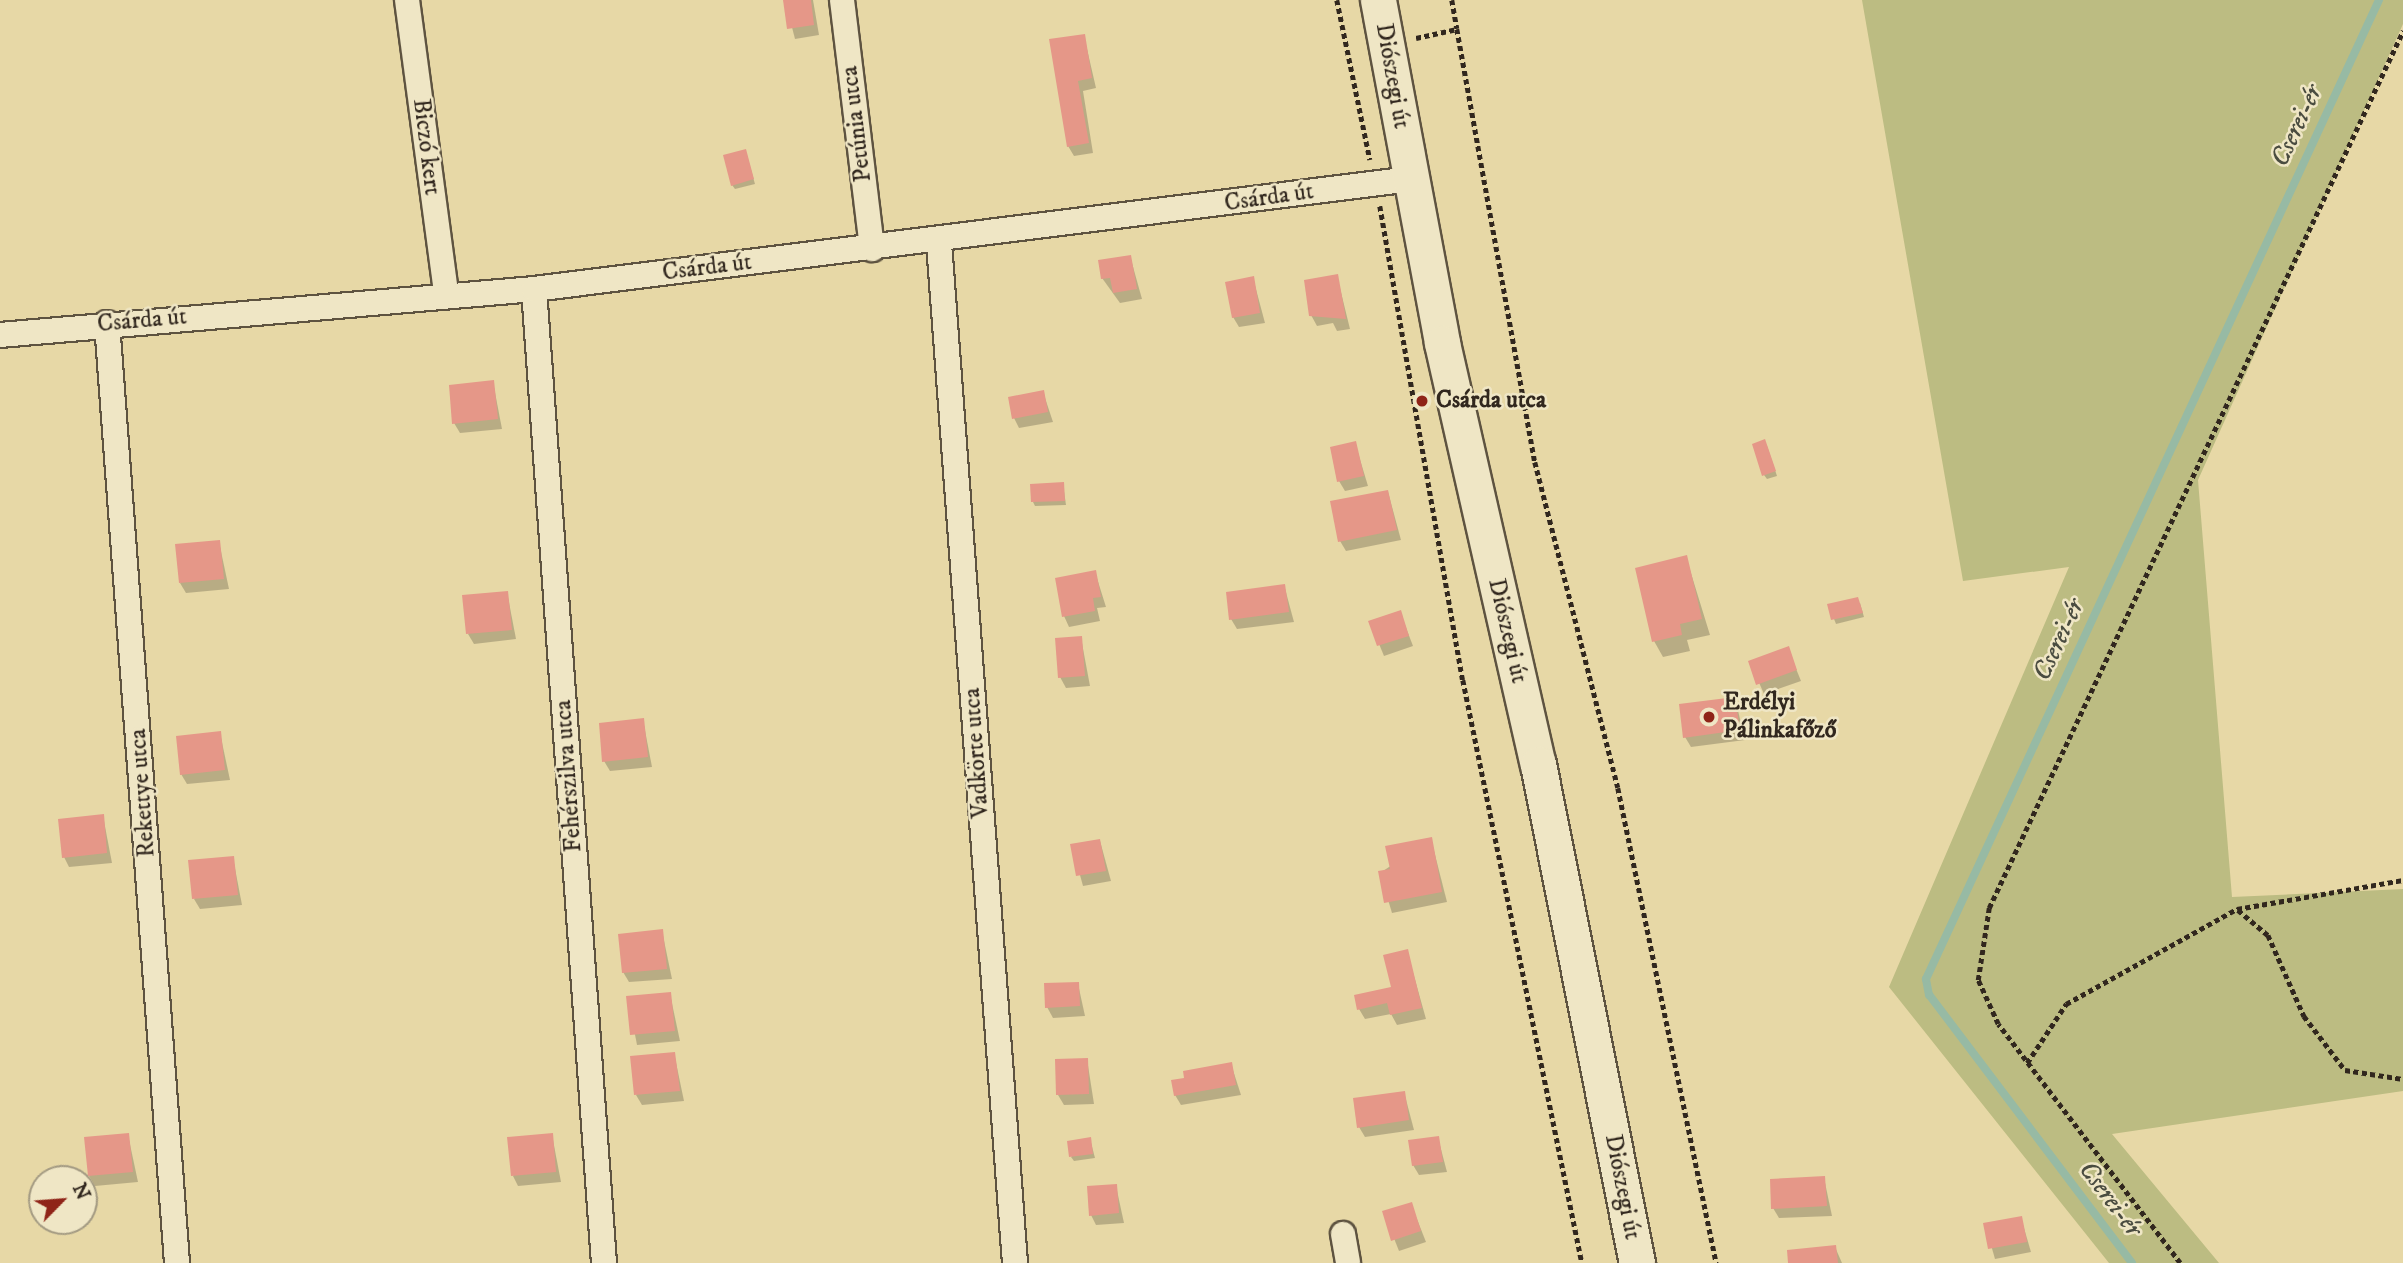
<!DOCTYPE html>
<meta charset="utf-8">
<style>
body{margin:0}
#map{position:relative;width:2403px;height:1263px;overflow:hidden;background:#e7d8a6;font-family:"IM FELL DW Pica",serif}
div>[style]{position:absolute}
.green>*{inset:0;background:#bcbc82}
.shadow>*{inset:0;background:#0003}
.stream>*{height:8px;margin:-4px;padding:0 4px;transform-origin:4px;border-radius:4px;background:#97baa4}
.building>*{inset:0;background:#e59788}
.path>*{height:4.5px;margin-top:-2.25px;transform-origin:0;background:repeating-linear-gradient(90deg,#31271e 0 5px,transparent 0 8.5px)}
.roads{filter:drop-shadow(2px 0 #5e5340) drop-shadow(-2px 0 #5e5340) drop-shadow(0 2px #5e5340) drop-shadow(0 -2px #5e5340)}
.street>*{height:24px;margin:-12px;padding:0 12px;transform-origin:12px;border-radius:12px;background:#efe6c5}
.secondary>*{height:35px;margin:-17.5px;padding:0 17.5px;transform-origin:17.5px;border-radius:17.5px;background:#efe6c5}
.dots>*{width:19px;height:19px;translate:-50% -50%;box-sizing:border-box;border:4px solid #efe6c5;border-radius:50%}
span{translate:-50% -50%;white-space:nowrap;text-align:center;line-height:1.15;-webkit-text-stroke:5px #efe6c5;paint-order:stroke}
.street-label{font-size:24px;color:#31271e}
.poi-label{font-size:24px;color:#31271e;font-weight:700}
.left{translate:0 -50%;text-align:left}
.water-label{font-size:26px;color:#4a4c40;font-style:italic}
.north{position:absolute;left:28px;top:1165px;width:70px;height:70px;box-sizing:border-box;background:#efe6c5;border:2px solid #a39a82;border-radius:50%;rotate:65deg;font-size:19px;font-weight:700;line-height:28px;text-align:center;color:#31271e}
.north::after{content:'';display:block;margin:auto;width:24px;height:32px;background:#8f2418;clip-path:polygon(50% 0,100% 100%,50% 72%,0 100%)}
</style>
<div id="map">
<div class="green">
<div style="clip-path:polygon(1862px 0,2403px 0,2403px 24px,2198px 480px,2232px 897px,2403px 889px,2403px 1091px,2112px 1134px,2219px 1263px,2109px 1263px,1889px 987px,2069px 567px,1963px 581px)"></div>
</div>
<div class="shadow">
<div style="clip-path:polygon(785px 0,813px 0,819px 35px,795px 39px)"></div>
<div style="clip-path:polygon(1084px 36px,1096px 88px,1083px 91px,1093px 153px,1074px 156px,1068px 146px)"></div>
<div style="clip-path:polygon(747px 156px,755px 184px,735px 189px,732px 185px)"></div>
<div style="clip-path:polygon(1130px 256px,1142px 299px,1120px 303px,1102px 278px)"></div>
<div style="clip-path:polygon(1337px 276px,1350px 329px,1337px 331px,1333px 323px,1317px 326px,1311px 315px)"></div>
<div style="clip-path:polygon(1253px 278px,1265px 323px,1239px 327px,1233px 317px)"></div>
<div style="clip-path:polygon(493px 382px,502px 429px,460px 433px,454px 423px)"></div>
<div style="clip-path:polygon(1043px 392px,1053px 422px,1019px 428px,1014px 418px)"></div>
<div style="clip-path:polygon(1355px 443px,1368px 486px,1345px 491px,1339px 481px)"></div>
<div style="clip-path:polygon(1767px 446px,1777px 476px,1767px 479px,1764px 475px)"></div>
<div style="clip-path:polygon(1063px 484px,1066px 505px,1035px 506px,1033px 502px)"></div>
<div style="clip-path:polygon(1388px 492px,1401px 540px,1346px 551px,1340px 541px)"></div>
<div style="clip-path:polygon(219px 542px,229px 589px,186px 593px,180px 583px)"></div>
<div style="clip-path:polygon(1686px 557px,1710px 635px,1687px 640px,1690px 651px,1663px 657px,1654px 641px)"></div>
<div style="clip-path:polygon(1095px 572px,1106px 607px,1097px 608px,1100px 621px,1069px 627px,1064px 616px)"></div>
<div style="clip-path:polygon(1284px 585px,1294px 622px,1237px 629px,1231px 619px)"></div>
<div style="clip-path:polygon(507px 592px,516px 639px,474px 644px,468px 634px)"></div>
<div style="clip-path:polygon(1860px 603px,1864px 617px,1836px 624px,1829px 606px)"></div>
<div style="clip-path:polygon(1400px 612px,1413px 646px,1384px 656px,1370px 622px)"></div>
<div style="clip-path:polygon(1081px 638px,1090px 686px,1066px 688px,1060px 677px)"></div>
<div style="clip-path:polygon(1788px 649px,1801px 681px,1764px 694px,1750px 662px)"></div>
<div style="clip-path:polygon(1735px 698px,1745px 740px,1691px 747px,1685px 737px)"></div>
<div style="clip-path:polygon(643px 720px,652px 767px,610px 771px,604px 761px)"></div>
<div style="clip-path:polygon(220px 733px,230px 780px,187px 784px,181px 774px)"></div>
<div style="clip-path:polygon(103px 816px,112px 863px,69px 867px,64px 857px)"></div>
<div style="clip-path:polygon(1431px 839px,1447px 902px,1392px 913px,1380px 873px)"></div>
<div style="clip-path:polygon(1100px 841px,1111px 881px,1083px 886px,1072px 846px)"></div>
<div style="clip-path:polygon(233px 858px,242px 905px,200px 909px,194px 899px)"></div>
<div style="clip-path:polygon(662px 931px,672px 979px,629px 982px,623px 972px)"></div>
<div style="clip-path:polygon(1407px 951px,1426px 1019px,1397px 1025px,1391px 1014px,1365px 1019px,1359px 1009px,1393px 989px)"></div>
<div style="clip-path:polygon(1078px 984px,1085px 1016px,1053px 1018px,1047px 1007px)"></div>
<div style="clip-path:polygon(670px 994px,680px 1041px,637px 1045px,628px 998px)"></div>
<div style="clip-path:polygon(674px 1053px,684px 1101px,642px 1105px,636px 1095px)"></div>
<div style="clip-path:polygon(1087px 1059px,1094px 1104px,1064px 1105px,1058px 1095px)"></div>
<div style="clip-path:polygon(1231px 1064px,1241px 1095px,1181px 1105px,1175px 1095px)"></div>
<div style="clip-path:polygon(1404px 1092px,1414px 1130px,1365px 1137px,1359px 1127px)"></div>
<div style="clip-path:polygon(128px 1135px,138px 1182px,95px 1186px,89px 1176px)"></div>
<div style="clip-path:polygon(552px 1135px,561px 1182px,518px 1186px,513px 1176px)"></div>
<div style="clip-path:polygon(1438px 1138px,1447px 1172px,1419px 1175px,1413px 1165px)"></div>
<div style="clip-path:polygon(1090px 1139px,1095px 1158px,1074px 1161px,1071px 1157px)"></div>
<div style="clip-path:polygon(1824px 1178px,1832px 1216px,1779px 1218px,1773px 1208px)"></div>
<div style="clip-path:polygon(1116px 1186px,1124px 1223px,1096px 1225px,1091px 1215px)"></div>
<div style="clip-path:polygon(1411px 1204px,1426px 1242px,1399px 1251px,1384px 1213px)"></div>
<div style="clip-path:polygon(2021px 1218px,2031px 1252px,1995px 1259px,1985px 1224px)"></div>
<div style="clip-path:polygon(1835px 1247px,1842px 1263px,1790px 1263px)"></div>
</div>
<div class="stream">
<div style="left:2132px;top:1263px;width:336px;rotate:-127.1deg"></div>
<div style="left:1929px;top:995px;width:16px;rotate:-101deg"></div>
<div style="left:1926px;top:979px;width:1079px;rotate:-65.17deg"></div>
</div>
<div class="building">
<div style="clip-path:polygon(783px 0,811px 0,814px 25px,787px 29px)"></div>
<div style="clip-path:polygon(1085px 34px,1092px 78px,1078px 81px,1089px 143px,1067px 147px,1049px 39px)"></div>
<div style="clip-path:polygon(746px 149px,754px 179px,731px 186px,723px 155px)"></div>
<div style="clip-path:polygon(1131px 255px,1137px 289px,1113px 293px,1110px 278px,1101px 279px,1098px 260px)"></div>
<div style="clip-path:polygon(1338px 274px,1346px 319px,1309px 316px,1304px 280px)"></div>
<div style="clip-path:polygon(1254px 276px,1260px 313px,1232px 318px,1225px 282px)"></div>
<div style="clip-path:polygon(494px 380px,498px 419px,452px 424px,449px 385px)"></div>
<div style="clip-path:polygon(1044px 390px,1048px 412px,1012px 419px,1008px 397px)"></div>
<div style="clip-path:polygon(1765px 439px,1776px 471px,1762px 476px,1752px 444px)"></div>
<div style="clip-path:polygon(1356px 441px,1364px 476px,1337px 482px,1330px 447px)"></div>
<div style="clip-path:polygon(1064px 482px,1065px 501px,1031px 502px,1030px 484px)"></div>
<div style="clip-path:polygon(1388px 490px,1397px 530px,1338px 542px,1330px 501px)"></div>
<div style="clip-path:polygon(220px 540px,224px 579px,179px 583px,175px 544px)"></div>
<div style="clip-path:polygon(1687px 555px,1702px 619px,1680px 624px,1682px 635px,1652px 642px,1635px 568px)"></div>
<div style="clip-path:polygon(1096px 570px,1101px 597px,1093px 598px,1095px 611px,1062px 617px,1055px 578px)"></div>
<div style="clip-path:polygon(1285px 584px,1289px 612px,1229px 620px,1226px 592px)"></div>
<div style="clip-path:polygon(508px 591px,512px 630px,466px 634px,462px 595px)"></div>
<div style="clip-path:polygon(1858px 597px,1863px 613px,1831px 620px,1827px 604px)"></div>
<div style="clip-path:polygon(1401px 610px,1409px 636px,1377px 646px,1368px 621px)"></div>
<div style="clip-path:polygon(1082px 636px,1085px 676px,1058px 678px,1055px 638px)"></div>
<div style="clip-path:polygon(1789px 646px,1797px 670px,1756px 685px,1748px 661px)"></div>
<div style="clip-path:polygon(1735px 697px,1740px 730px,1683px 738px,1679px 704px)"></div>
<div style="clip-path:polygon(644px 718px,648px 757px,602px 762px,599px 723px)"></div>
<div style="clip-path:polygon(221px 731px,225px 770px,180px 775px,176px 736px)"></div>
<div style="clip-path:polygon(104px 814px,107px 853px,62px 858px,58px 819px)"></div>
<div style="clip-path:polygon(1432px 837px,1442px 892px,1384px 903px,1378px 871px,1390px 869px,1385px 846px)"></div>
<div style="clip-path:polygon(1100px 839px,1106px 871px,1076px 876px,1070px 844px)"></div>
<div style="clip-path:polygon(234px 856px,238px 895px,192px 899px,188px 860px)"></div>
<div style="clip-path:polygon(663px 929px,667px 969px,622px 973px,618px 934px)"></div>
<div style="clip-path:polygon(1408px 949px,1422px 1008px,1390px 1015px,1387px 1003px,1357px 1010px,1354px 995px,1391px 987px,1383px 955px)"></div>
<div style="clip-path:polygon(1079px 982px,1080px 1006px,1045px 1008px,1044px 983px)"></div>
<div style="clip-path:polygon(671px 992px,675px 1031px,630px 1035px,626px 996px)"></div>
<div style="clip-path:polygon(675px 1052px,680px 1091px,634px 1095px,630px 1056px)"></div>
<div style="clip-path:polygon(1088px 1058px,1089px 1094px,1056px 1095px,1055px 1059px)"></div>
<div style="clip-path:polygon(1232px 1062px,1236px 1085px,1174px 1096px,1171px 1080px,1184px 1078px,1183px 1071px)"></div>
<div style="clip-path:polygon(1405px 1091px,1409px 1120px,1357px 1128px,1353px 1098px)"></div>
<div style="clip-path:polygon(129px 1133px,133px 1172px,88px 1176px,84px 1137px)"></div>
<div style="clip-path:polygon(553px 1133px,556px 1172px,511px 1176px,507px 1137px)"></div>
<div style="clip-path:polygon(1439px 1136px,1443px 1162px,1412px 1166px,1408px 1140px)"></div>
<div style="clip-path:polygon(1091px 1137px,1093px 1154px,1069px 1157px,1067px 1141px)"></div>
<div style="clip-path:polygon(1825px 1176px,1827px 1206px,1771px 1209px,1770px 1179px)"></div>
<div style="clip-path:polygon(1117px 1184px,1119px 1213px,1089px 1216px,1087px 1186px)"></div>
<div style="clip-path:polygon(1412px 1202px,1421px 1231px,1391px 1241px,1382px 1211px)"></div>
<div style="clip-path:polygon(2022px 1216px,2027px 1242px,1988px 1249px,1983px 1223px)"></div>
<div style="clip-path:polygon(1836px 1245px,1838px 1263px,1788px 1263px,1787px 1250px)"></div>
</div>
<div class="path">
<div style="left:1337px;top:0;width:163px;rotate:78.3deg"></div>
<div style="left:1452px;top:0;width:29px;rotate:80deg"></div>
<div style="left:1416px;top:38px;width:42px;rotate:-12.4deg"></div>
<div style="left:1457px;top:29px;width:440px;rotate:79.8deg"></div>
<div style="left:1535px;top:462px;width:336px;rotate:75.7deg"></div>
<div style="left:1618px;top:788px;width:485px;rotate:78.3deg"></div>
<div style="left:1380px;top:206px;width:481px;rotate:80.1deg"></div>
<div style="left:1463px;top:680px;width:595px;rotate:78.46deg"></div>
<div style="left:2238px;top:910px;width:39px;rotate:40deg"></div>
<div style="left:2268px;top:935px;width:89px;rotate:66deg"></div>
<div style="left:2304px;top:1016px;width:68px;rotate:52.8deg"></div>
<div style="left:2345px;top:1070px;width:59px;rotate:8.8deg"></div>
<div style="left:2027px;top:1063px;width:71px;rotate:-56.5deg"></div>
<div style="left:2066px;top:1004px;width:196px;rotate:-29.1deg"></div>
<div style="left:2237px;top:909px;width:169px;rotate:-9.9deg"></div>
<div style="left:2180px;top:1263px;width:300px;rotate:-127.3deg"></div>
<div style="left:1998px;top:1024px;width:48px;rotate:-114.4deg"></div>
<div style="left:1978px;top:980px;width:73px;rotate:-81.3deg"></div>
<div style="left:1989px;top:908px;width:970px;rotate:-64.73deg"></div>
</div>
<div class="roads">
<div class="street">
<div style="left:407px;top:0;width:297px;rotate:82.4deg"></div>
<div style="left:842px;top:0;width:251px;rotate:83.1deg"></div>
<div style="left:939px;top:243px;width:1023px;rotate:85.74deg"></div>
<div style="left:534px;top:289px;width:977px;rotate:85.89deg"></div>
<div style="left:107px;top:323px;width:943px;rotate:85.74deg"></div>
<div style="left:0;top:335px;width:536px;rotate:-4.92deg"></div>
<div style="left:534px;top:289px;width:884px;rotate:-7.15deg"></div>
<div style="left:1343px;top:1234px;width:29px;rotate:80deg"></div>
</div>
<div class="secondary">
<div style="left:1378px;top:0;width:349px;rotate:79.4deg"></div>
<div style="left:1442px;top:343px;width:432px;rotate:77.2deg"></div>
<div style="left:1538px;top:764px;width:509px;rotate:78.78deg"></div>
</div>
</div>
<div class="dots">
<div style="left:1422px;top:401px;background:#8f2418"></div>
<div style="left:1709px;top:717px;background:#8f2418"></div>
</div>
<div class="street-label">
<span style="left:1392px;top:76px;rotate:80deg">Diószegi út</span>
<span style="left:857px;top:124px;rotate:-97deg">Petúnia utca</span>
<span style="left:426px;top:147px;rotate:83deg">Biczó kert</span>
<span style="left:1269px;top:198px;rotate:-8deg">Csárda út</span>
<span style="left:707px;top:268px;rotate:-7deg">Csárda út</span>
<span style="left:142px;top:321px;rotate:-5deg">Csárda út</span>
<span style="left:1507px;top:631px;rotate:77deg">Diószegi út</span>
<span style="left:977px;top:753px;rotate:-94deg">Vadkörte utca</span>
<span style="left:569px;top:776px;rotate:-94deg">Fehérszilva utca</span>
<span style="left:143px;top:793px;rotate:-94deg">Rekettye utca</span>
<span style="left:1622px;top:1187px;rotate:79deg">Diószegi út</span>
</div>
<div class="poi-label">
<span class="left" style="left:1436px;top:401px">Csárda utca</span>
<span class="left" style="left:1723px;top:717px">Erdélyi<br>Pálinkafőző</span>
</div>
<div class="water-label">
<span style="left:2297px;top:126px;rotate:-65deg">Cserei-ér</span>
<span style="left:2059px;top:640px;rotate:-65deg">Cserei-ér</span>
<span style="left:2110px;top:1199px;rotate:53deg">Cserei-ér</span>
</div>
<div class="north">N</div>
</div>
